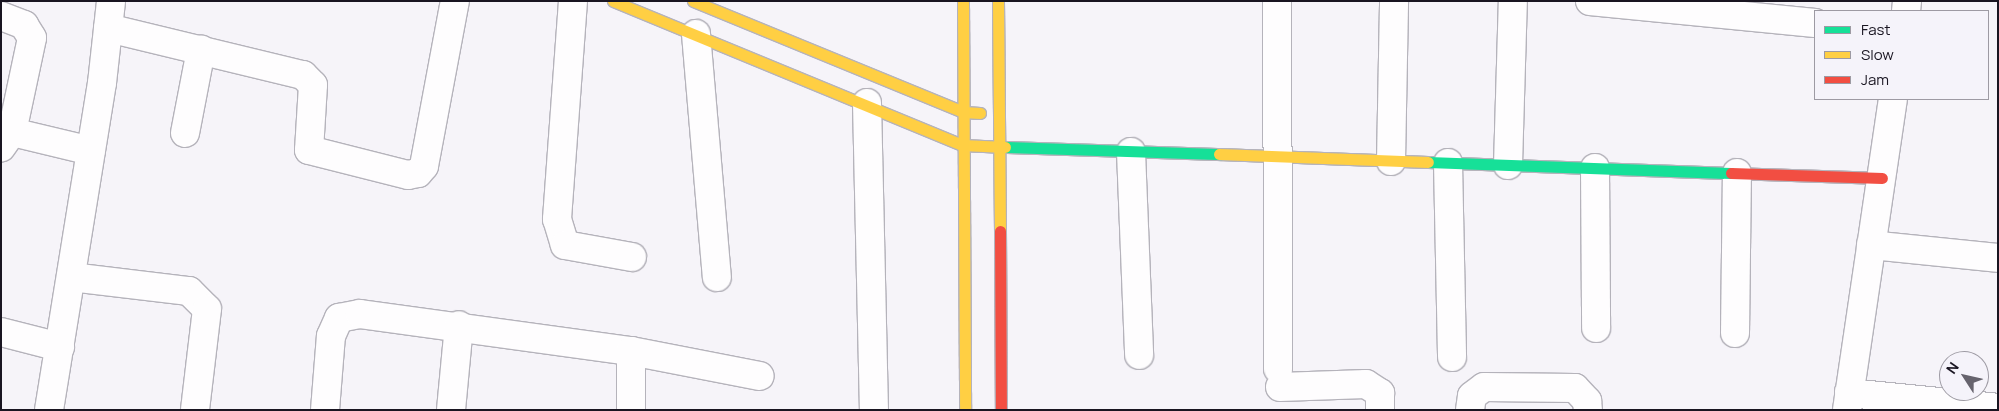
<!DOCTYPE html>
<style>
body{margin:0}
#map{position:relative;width:1999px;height:411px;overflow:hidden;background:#f6f4f9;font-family:Manrope,sans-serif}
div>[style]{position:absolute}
.roads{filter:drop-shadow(1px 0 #b5b3bb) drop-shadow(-1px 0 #b5b3bb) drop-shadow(0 1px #b5b3bb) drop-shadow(0 -1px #b5b3bb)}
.street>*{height:28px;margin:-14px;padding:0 14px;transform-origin:14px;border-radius:14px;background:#fefdfe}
.fast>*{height:11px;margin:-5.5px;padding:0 5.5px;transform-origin:5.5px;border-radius:5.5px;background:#16e098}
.slow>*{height:11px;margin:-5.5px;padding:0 5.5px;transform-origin:5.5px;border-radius:5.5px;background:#ffcf43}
.jam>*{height:11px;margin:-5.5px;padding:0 5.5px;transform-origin:5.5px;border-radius:5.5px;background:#f24e42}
span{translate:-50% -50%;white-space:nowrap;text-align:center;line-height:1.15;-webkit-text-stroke:4px #f5f3fa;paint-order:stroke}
.frame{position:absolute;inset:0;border:2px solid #191521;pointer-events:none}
.legend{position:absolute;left:1814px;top:10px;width:175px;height:90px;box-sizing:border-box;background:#f5f3fa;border:1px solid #9d9aa3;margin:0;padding:6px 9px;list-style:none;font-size:15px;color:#191521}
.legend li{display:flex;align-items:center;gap:10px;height:25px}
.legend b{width:25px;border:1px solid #9d9aa3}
.north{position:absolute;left:1939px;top:351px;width:50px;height:50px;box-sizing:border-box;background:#f5f3fa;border:1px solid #9d9aa3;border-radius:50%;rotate:305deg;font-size:14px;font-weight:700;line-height:20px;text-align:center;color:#191521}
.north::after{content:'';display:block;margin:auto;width:18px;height:22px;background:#66636d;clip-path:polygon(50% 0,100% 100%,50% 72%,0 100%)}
</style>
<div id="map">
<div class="roads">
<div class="street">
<div style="left:573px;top:1px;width:219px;rotate:94.2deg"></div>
<div style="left:557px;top:219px;width:27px;rotate:73deg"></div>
<div style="left:565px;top:245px;width:68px;rotate:10.2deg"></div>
<div style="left:1277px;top:1px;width:368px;rotate:89.8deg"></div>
<div style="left:1590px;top:1px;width:226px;rotate:5.6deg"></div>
<div style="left:1906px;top:11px;width:10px;rotate:-84deg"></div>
<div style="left:1px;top:16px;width:25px;rotate:21deg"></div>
<div style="left:24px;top:25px;width:15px;rotate:58deg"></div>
<div style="left:32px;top:38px;width:96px;rotate:102deg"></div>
<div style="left:12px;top:132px;width:19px;rotate:125deg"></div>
<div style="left:108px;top:28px;width:201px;rotate:13.6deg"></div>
<div style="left:303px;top:75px;width:14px;rotate:45deg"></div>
<div style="left:313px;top:85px;width:65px;rotate:93.5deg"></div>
<div style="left:309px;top:150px;width:102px;rotate:14.2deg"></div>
<div style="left:408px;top:175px;width:10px;rotate:-11deg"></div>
<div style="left:418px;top:173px;width:9px;rotate:-49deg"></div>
<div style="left:424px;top:166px;width:168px;rotate:-79.4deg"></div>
<div style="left:696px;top:34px;width:244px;rotate:85.1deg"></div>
<div style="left:867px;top:103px;width:307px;rotate:88.7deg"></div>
<div style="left:12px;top:132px;width:81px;rotate:13.5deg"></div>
<div style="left:185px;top:133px;width:85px;rotate:-79.1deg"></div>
<div style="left:1131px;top:152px;width:203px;rotate:87.7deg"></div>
<div style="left:1391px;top:161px;width:160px;rotate:-88.9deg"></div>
<div style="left:1448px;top:163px;width:194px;rotate:88.8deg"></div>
<div style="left:1508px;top:165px;width:164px;rotate:-88.3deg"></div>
<div style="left:1595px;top:168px;width:160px;rotate:89.6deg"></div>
<div style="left:1871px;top:245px;width:128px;rotate:5.8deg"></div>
<div style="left:71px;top:277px;width:119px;rotate:6.8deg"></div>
<div style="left:189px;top:291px;width:25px;rotate:45deg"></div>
<div style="left:207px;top:309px;width:102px;rotate:96.8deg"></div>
<div style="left:1px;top:332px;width:61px;rotate:14.3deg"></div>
<div style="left:1735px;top:333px;width:160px;rotate:-89.3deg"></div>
<div style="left:1280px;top:387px;width:86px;rotate:-2deg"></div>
<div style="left:1366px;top:384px;width:17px;rotate:33deg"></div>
<div style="left:1380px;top:393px;width:17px;rotate:90deg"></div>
<div style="left:1849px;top:393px;width:150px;rotate:5.7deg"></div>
<div style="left:49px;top:410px;width:331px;rotate:-80.8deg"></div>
<div style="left:102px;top:83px;width:82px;rotate:-83.7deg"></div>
<div style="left:325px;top:410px;width:74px;rotate:-85.4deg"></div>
<div style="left:331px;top:336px;width:20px;rotate:-66deg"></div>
<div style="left:339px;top:318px;width:21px;rotate:-11deg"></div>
<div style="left:360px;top:314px;width:274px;rotate:7.8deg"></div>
<div style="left:451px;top:410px;width:85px;rotate:-84.6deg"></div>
<div style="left:631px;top:410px;width:59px;rotate:-90deg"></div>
<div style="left:631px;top:351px;width:131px;rotate:11deg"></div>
<div style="left:1470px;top:410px;width:14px;rotate:-82deg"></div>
<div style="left:1472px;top:396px;width:15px;rotate:-37deg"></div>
<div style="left:1484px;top:387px;width:91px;rotate:0.6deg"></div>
<div style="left:1575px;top:388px;width:18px;rotate:47deg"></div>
<div style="left:1587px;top:401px;width:9px;rotate:84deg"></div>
<div style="left:1847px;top:410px;width:314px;rotate:-81.6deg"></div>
</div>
<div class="fast">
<div style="left:1005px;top:147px;width:214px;rotate:1.9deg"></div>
<div style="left:1428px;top:162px;width:303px;rotate:2.1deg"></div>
</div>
<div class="slow">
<div style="left:613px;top:1px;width:378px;rotate:22.4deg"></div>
<div style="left:962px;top:145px;width:43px;rotate:2.7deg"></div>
<div style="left:693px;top:1px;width:292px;rotate:22.3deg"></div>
<div style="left:963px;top:112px;width:17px;rotate:3deg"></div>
<div style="left:963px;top:1px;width:409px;rotate:89.7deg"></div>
<div style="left:998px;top:1px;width:230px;rotate:89.5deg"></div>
<div style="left:1219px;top:154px;width:209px;rotate:2.2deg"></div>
</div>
<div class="jam">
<div style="left:1731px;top:173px;width:151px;rotate:1.9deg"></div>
<div style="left:1000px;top:231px;width:179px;rotate:89.7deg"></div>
</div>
</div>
<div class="frame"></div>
<ul class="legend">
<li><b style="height:6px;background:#16e098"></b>Fast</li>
<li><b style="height:6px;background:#ffcf43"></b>Slow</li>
<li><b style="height:6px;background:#f24e42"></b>Jam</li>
</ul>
<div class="north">N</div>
</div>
